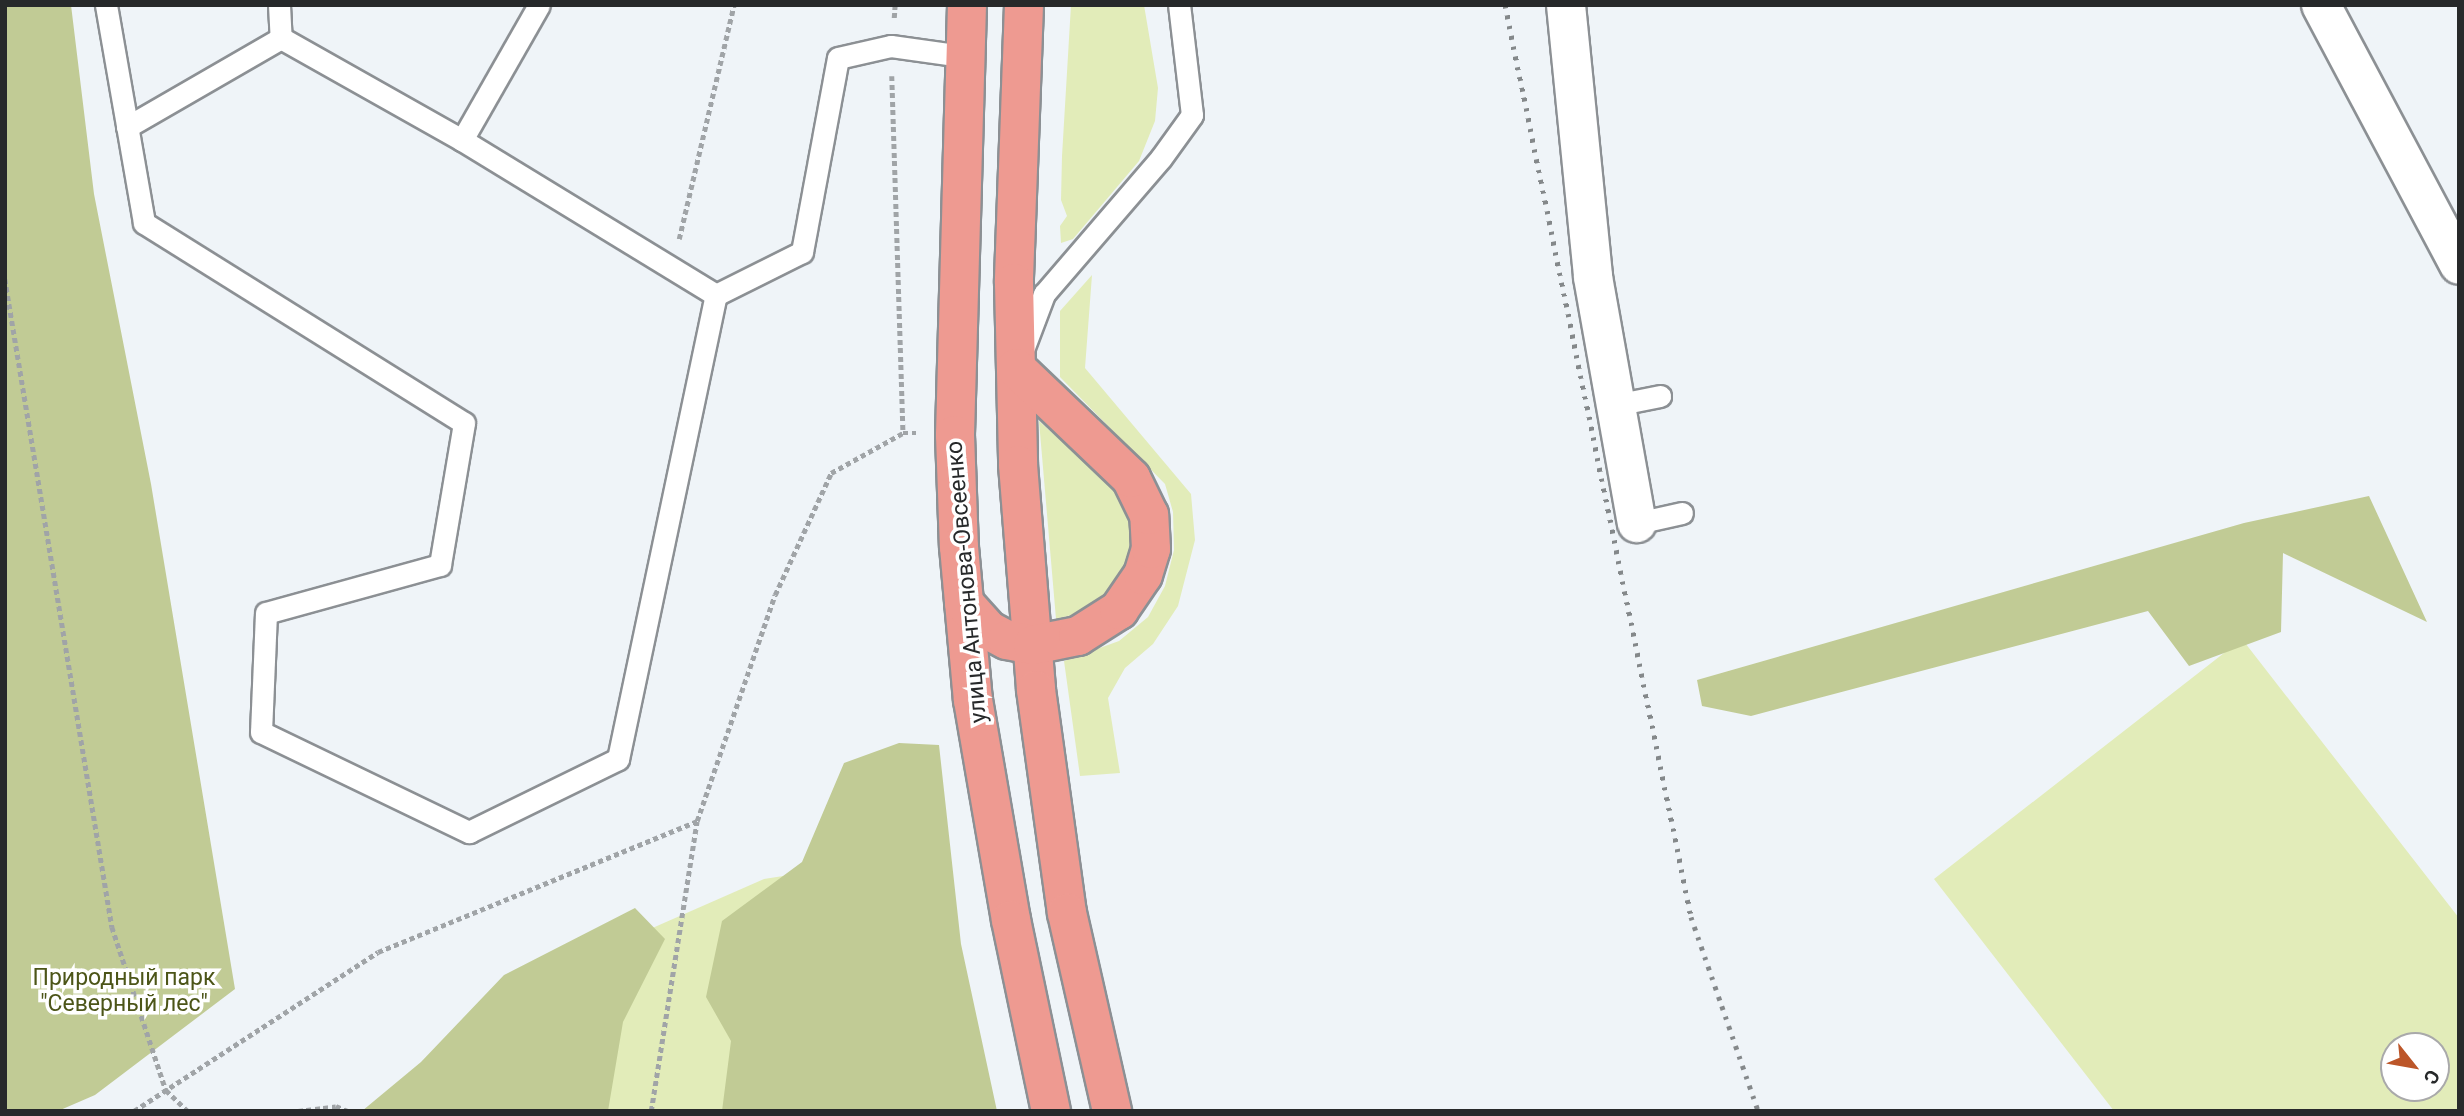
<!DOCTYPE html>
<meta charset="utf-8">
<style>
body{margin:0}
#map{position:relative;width:2464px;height:1116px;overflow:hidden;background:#eff4f8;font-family:Roboto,sans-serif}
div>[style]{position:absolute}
.green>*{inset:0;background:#e2ecb9}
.forest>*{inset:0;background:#c1cb95}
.path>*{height:4.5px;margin-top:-2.25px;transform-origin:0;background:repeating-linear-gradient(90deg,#a0a4a7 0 5px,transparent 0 8.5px)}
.roads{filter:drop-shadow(2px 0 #8c9094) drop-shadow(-2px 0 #8c9094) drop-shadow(0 2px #8c9094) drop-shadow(0 -2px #8c9094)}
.lane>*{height:21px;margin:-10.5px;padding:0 10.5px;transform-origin:10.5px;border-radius:10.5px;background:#fff}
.street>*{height:38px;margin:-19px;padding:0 19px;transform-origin:19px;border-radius:19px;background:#fff}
.highway>*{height:38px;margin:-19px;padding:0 19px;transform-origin:19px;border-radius:19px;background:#ee9a91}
.rail>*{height:5px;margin-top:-2.5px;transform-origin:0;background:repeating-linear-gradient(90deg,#84888a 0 3.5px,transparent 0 10.5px)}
span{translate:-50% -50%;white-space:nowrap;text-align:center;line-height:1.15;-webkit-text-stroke:7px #fff;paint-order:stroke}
.street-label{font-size:23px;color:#27292a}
.park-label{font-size:23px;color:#4c5518}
.frame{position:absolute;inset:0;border:7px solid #27292a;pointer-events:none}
.north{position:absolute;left:2380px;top:1032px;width:70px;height:70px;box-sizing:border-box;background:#fff;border:2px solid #a9a9aa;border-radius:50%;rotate:121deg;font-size:19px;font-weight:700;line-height:28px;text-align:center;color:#27292a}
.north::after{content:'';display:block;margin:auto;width:24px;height:32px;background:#bc5629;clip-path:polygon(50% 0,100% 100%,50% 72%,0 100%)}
</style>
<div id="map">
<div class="green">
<div style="clip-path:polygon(1071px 5px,1144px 5px,1158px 88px,1155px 121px,1139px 161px,1073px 239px,1061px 243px,1060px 226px,1067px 216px,1061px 200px,1062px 156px)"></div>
<div style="clip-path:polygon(1092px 275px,1085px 368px,1191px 494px,1195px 540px,1178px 606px,1153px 644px,1125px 668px,1108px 698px,1120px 773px,1080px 776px,1064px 661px,1119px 641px,1148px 617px,1165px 586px,1174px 550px,1173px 512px,1165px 484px,1060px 377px,1060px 311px)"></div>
<div style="clip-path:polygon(1039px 421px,1104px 479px,1127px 507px,1132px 530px,1127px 566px,1110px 593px,1088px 611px,1056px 619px)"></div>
<div style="clip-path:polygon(evenodd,2242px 639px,2459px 918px,2459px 1111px,2114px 1111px,1934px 879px,2242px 639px,2394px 1046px,2436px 1046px,2436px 1088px,2394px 1088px,2394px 1046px)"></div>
<div style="clip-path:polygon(917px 855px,984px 1111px,444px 1111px,575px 962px,764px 879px)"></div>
</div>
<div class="forest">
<div style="clip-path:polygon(5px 5px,71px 5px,94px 194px,151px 484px,235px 989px,95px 1095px,58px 1111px,5px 1111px)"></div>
<div style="clip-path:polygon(2369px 496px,2427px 622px,2283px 553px,2281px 632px,2189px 666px,2148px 611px,1751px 716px,1702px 706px,1697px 680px,2244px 523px)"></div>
<div style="clip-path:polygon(899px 743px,939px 745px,961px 944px,997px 1111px,722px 1111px,731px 1041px,706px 997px,722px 921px,802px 862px,844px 763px)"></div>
<div style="clip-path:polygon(635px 908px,665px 939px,623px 1022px,608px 1111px,362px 1111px,421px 1062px,504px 975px)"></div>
</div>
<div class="path">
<div style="left:894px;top:18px;width:13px;rotate:-86deg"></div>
<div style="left:892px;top:76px;width:357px;rotate:88.2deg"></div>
<div style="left:679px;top:239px;width:240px;rotate:-76.8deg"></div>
<div style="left:5px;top:279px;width:657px;rotate:80.62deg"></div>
<div style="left:112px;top:927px;width:172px;rotate:71.7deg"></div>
<div style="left:166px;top:1090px;width:30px;rotate:44deg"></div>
<div style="left:134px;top:1111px;width:291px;rotate:-33.1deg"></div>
<div style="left:378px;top:952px;width:345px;rotate:-22.3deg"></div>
<div style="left:697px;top:821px;width:239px;rotate:-71deg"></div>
<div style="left:775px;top:595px;width:134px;rotate:-65.3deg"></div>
<div style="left:831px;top:473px;width:82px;rotate:-29.1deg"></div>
<div style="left:903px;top:433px;width:13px"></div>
<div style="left:298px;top:1111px;width:38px;rotate:-7deg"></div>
<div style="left:336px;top:1106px;width:13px;rotate:23deg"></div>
<div style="left:651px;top:1111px;width:293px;rotate:-81deg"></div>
</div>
<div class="roads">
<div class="lane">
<div style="left:106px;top:5px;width:221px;rotate:80.1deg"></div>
<div style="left:144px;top:223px;width:377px;rotate:32deg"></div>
<div style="left:464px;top:423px;width:144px;rotate:99.6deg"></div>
<div style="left:440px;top:565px;width:180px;rotate:164.6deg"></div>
<div style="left:266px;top:613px;width:119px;rotate:92.4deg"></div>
<div style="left:261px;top:732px;width:231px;rotate:25.7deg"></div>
<div style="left:469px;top:832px;width:166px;rotate:-26.1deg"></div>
<div style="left:618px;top:759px;width:474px;rotate:-78.1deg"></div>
<div style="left:716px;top:295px;width:96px;rotate:-26.6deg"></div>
<div style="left:802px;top:252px;width:197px;rotate:-79.5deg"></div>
<div style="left:838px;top:58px;width:54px;rotate:-12.8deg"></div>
<div style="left:891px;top:46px;width:72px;rotate:8deg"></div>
<div style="left:279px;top:5px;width:33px;rotate:87deg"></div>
<div style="left:281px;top:38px;width:208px;rotate:29.4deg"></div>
<div style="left:462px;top:140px;width:298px;rotate:31.4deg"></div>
<div style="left:127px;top:127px;width:178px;rotate:-30deg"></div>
<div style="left:462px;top:140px;width:155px;rotate:-60.3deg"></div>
<div style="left:1024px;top:347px;width:57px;rotate:-69.3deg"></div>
<div style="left:1044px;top:294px;width:179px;rotate:-49.3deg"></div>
<div style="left:1161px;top:158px;width:53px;rotate:-54.2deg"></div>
<div style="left:1192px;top:115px;width:111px;rotate:-96.7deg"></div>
<div style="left:1615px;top:405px;width:46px;rotate:-11.3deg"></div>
<div style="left:1637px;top:523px;width:46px;rotate:-12.5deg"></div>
</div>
<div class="street">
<div style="left:1566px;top:5px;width:273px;rotate:84.3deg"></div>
<div style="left:1593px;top:277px;width:250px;rotate:79.9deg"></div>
<div style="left:2321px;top:5px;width:294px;rotate:62deg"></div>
</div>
<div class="highway">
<div style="left:967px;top:5px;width:430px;rotate:91.6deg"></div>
<div style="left:955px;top:435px;width:112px;rotate:88deg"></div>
<div style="left:959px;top:547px;width:154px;rotate:84.8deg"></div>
<div style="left:973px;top:700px;width:223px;rotate:80.2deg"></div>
<div style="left:1011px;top:920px;width:195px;rotate:78.2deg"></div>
<div style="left:1024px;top:5px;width:278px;rotate:92.1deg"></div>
<div style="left:1014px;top:283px;width:182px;rotate:88.7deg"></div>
<div style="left:1018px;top:465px;width:226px;rotate:85.4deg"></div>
<div style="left:1036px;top:690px;width:225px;rotate:82.1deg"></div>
<div style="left:1067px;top:913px;width:203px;rotate:77.2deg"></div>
<div style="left:964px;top:603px;width:36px;rotate:48deg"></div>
<div style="left:988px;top:630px;width:21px;rotate:28deg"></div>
<div style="left:1007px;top:640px;width:26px;rotate:11deg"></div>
<div style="left:1033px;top:645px;width:46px;rotate:-11.3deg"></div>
<div style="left:1078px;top:636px;width:49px;rotate:-32.4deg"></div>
<div style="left:1119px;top:610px;width:42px;rotate:-55.6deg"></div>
<div style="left:1143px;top:575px;width:27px;rotate:-73deg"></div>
<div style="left:1151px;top:549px;width:34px;rotate:-93deg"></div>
<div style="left:1149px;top:515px;width:41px;rotate:-115.9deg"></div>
<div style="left:1131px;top:478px;width:159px;rotate:-136.3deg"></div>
</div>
</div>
<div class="rail">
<div style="left:1505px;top:5px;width:931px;rotate:78.47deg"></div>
<div style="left:1691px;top:917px;width:205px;rotate:70.9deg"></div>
</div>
<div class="street-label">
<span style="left:967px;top:582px;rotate:-95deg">улица Антонова-Овсеенко</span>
</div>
<div class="park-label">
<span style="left:124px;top:991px">Природный парк<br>"Северный лес"</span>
</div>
<div class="frame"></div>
<div class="north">С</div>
</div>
